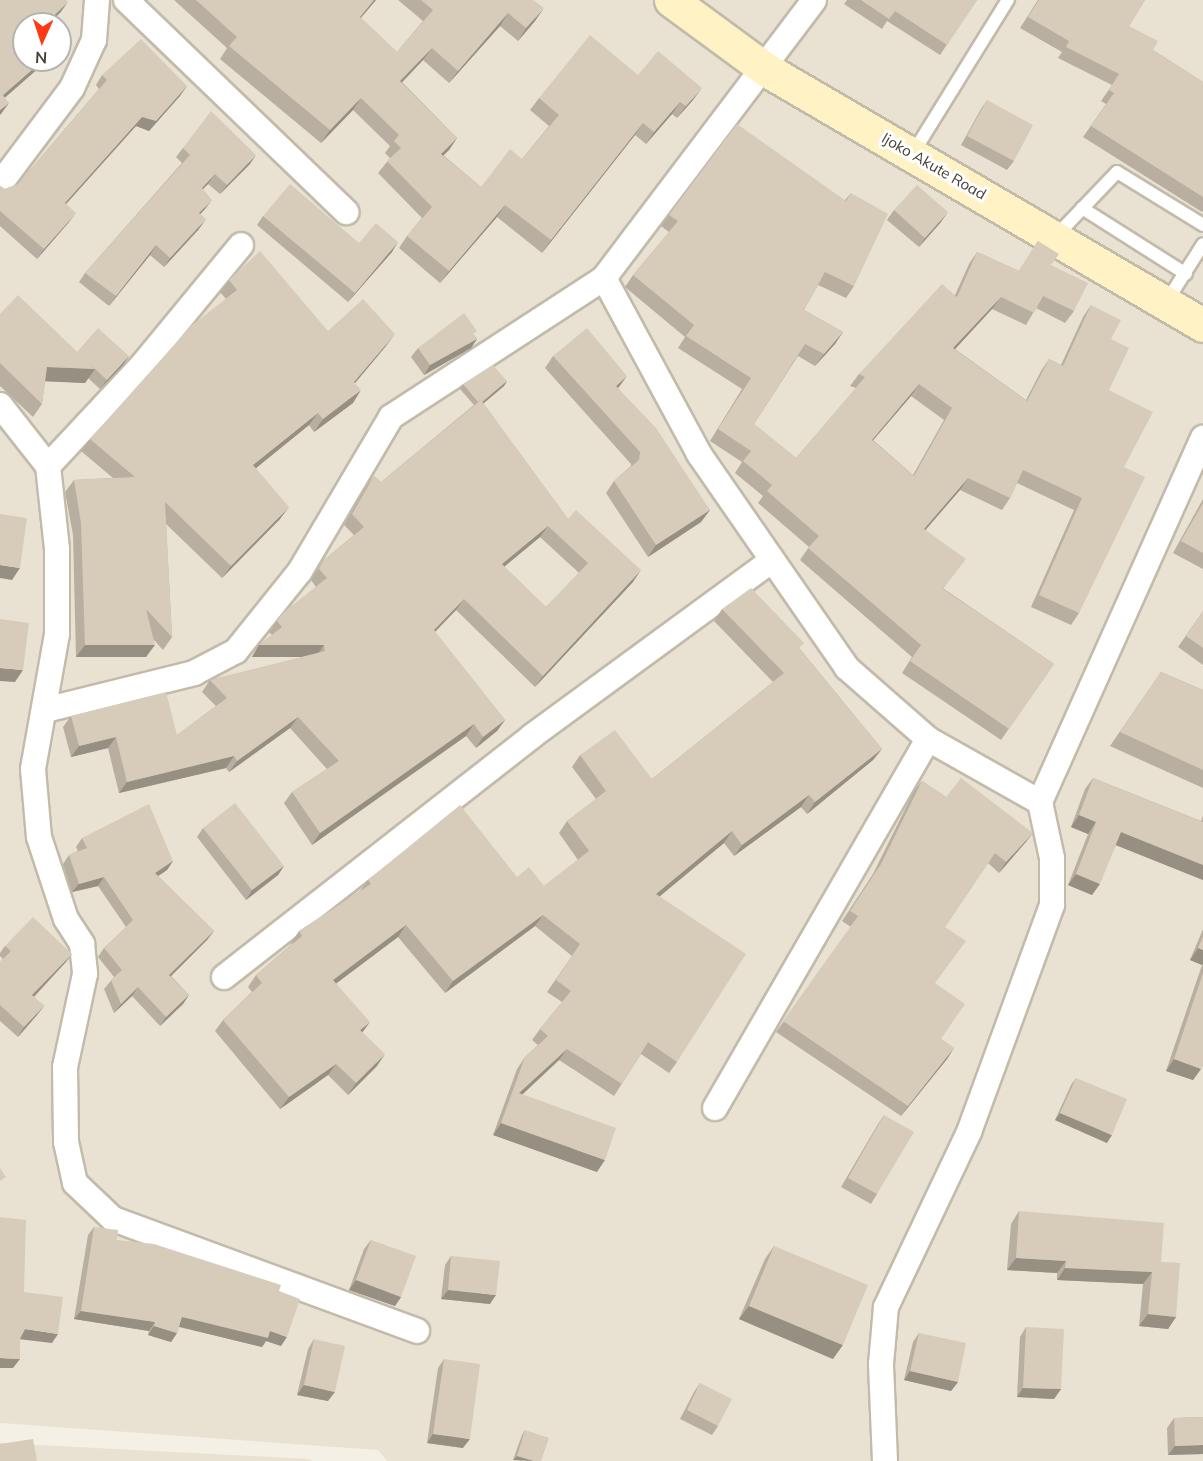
<!DOCTYPE html>
<style>
body{margin:0}
#map{position:relative;width:1203px;height:1461px;overflow:hidden;background:#f4f0e6;font-family:Mulish,sans-serif}
div>[style]{position:absolute}
.residential>*{inset:0;background:#e9e2d3}
.roads{filter:drop-shadow(2px 0 #c3bbaa) drop-shadow(-2px 0 #c3bbaa) drop-shadow(0 2px #c3bbaa) drop-shadow(0 -2px #c3bbaa)}
.lane>*{height:12px;margin:-6px;padding:0 6px;transform-origin:6px;border-radius:6px;background:#fff}
.street>*{height:24px;margin:-12px;padding:0 12px;transform-origin:12px;border-radius:12px;background:#fff}
.secondary>*{height:33px;margin:-16.5px;padding:0 16.5px;transform-origin:16.5px;border-radius:16.5px;background:#fff2c5}
.wall>*{inset:0;background:#b9afa0}
.shaded-wall>*{inset:0;background:#968f82}
.building>*{inset:0;background:#d7ccba}
span{translate:-50% -50%;white-space:nowrap;text-align:center;line-height:1.15;-webkit-text-stroke:6px #fff;paint-order:stroke}
.street-label{font-size:15px;color:#474034}
.north{position:absolute;left:12px;top:12px;width:60px;height:60px;box-sizing:border-box;background:#fff;border:2px solid #b5b3ae;border-radius:50%;rotate:183deg;font-size:16px;font-weight:700;line-height:24px;text-align:center;color:#474034}
.north::after{content:'';display:block;margin:auto;width:21px;height:27px;background:#ff3a12;clip-path:polygon(50% 0,100% 100%,50% 72%,0 100%)}
</style>
<div id="map">
<div class="residential">
<div style="clip-path:polygon(evenodd,0 0,1203px 0,1203px 1461px,387px 1461px,378px 1450px,0 1423px,0 0,24px 24px,60px 24px,60px 60px,24px 60px,24px 24px)"></div>
<div style="clip-path:polygon(0 1443px,310px 1459px,312px 1461px,0 1461px)"></div>
</div>
<div class="roads">
<div class="lane">
<div style="left:913px;top:153px;width:180px;rotate:-58.2deg"></div>
<div style="left:1082px;top:208px;width:123px;rotate:32.4deg"></div>
<div style="left:1056px;top:236px;width:88px;rotate:-46.4deg"></div>
<div style="left:1117px;top:172px;width:101px;rotate:31.6deg"></div>
<div style="left:1167px;top:301px;width:67px;rotate:-57.7deg"></div>
</div>
<div class="street">
<div style="left:126px;top:0;width:306px;rotate:43.9deg"></div>
<div style="left:0;top:184px;width:120px;rotate:-53.1deg"></div>
<div style="left:72px;top:88px;width:53px;rotate:-65.4deg"></div>
<div style="left:94px;top:40px;width:40px;rotate:-85.7deg"></div>
<div style="left:604px;top:278px;width:200px;rotate:61.6deg"></div>
<div style="left:699px;top:454px;width:260px;rotate:55.3deg"></div>
<div style="left:847px;top:668px;width:108px;rotate:41.2deg"></div>
<div style="left:928px;top:739px;width:129px;rotate:29.4deg"></div>
<div style="left:0;top:405px;width:78px;rotate:51.8deg"></div>
<div style="left:48px;top:466px;width:83px;rotate:83.8deg"></div>
<div style="left:57px;top:549px;width:85px;rotate:90deg"></div>
<div style="left:57px;top:634px;width:137px;rotate:100.1deg"></div>
<div style="left:33px;top:769px;width:68px;rotate:85deg"></div>
<div style="left:39px;top:837px;width:86px;rotate:71.8deg"></div>
<div style="left:66px;top:919px;width:30px;rotate:57deg"></div>
<div style="left:82px;top:944px;width:30px;rotate:84deg"></div>
<div style="left:85px;top:974px;width:95px;rotate:102.1deg"></div>
<div style="left:65px;top:1067px;width:75px;rotate:89.2deg"></div>
<div style="left:66px;top:1142px;width:42px;rotate:77.6deg"></div>
<div style="left:75px;top:1183px;width:52px;rotate:43.5deg"></div>
<div style="left:113px;top:1219px;width:324px;rotate:20.2deg"></div>
<div style="left:48px;top:466px;width:139px;rotate:-47deg"></div>
<div style="left:143px;top:364px;width:154px;rotate:-50.5deg"></div>
<div style="left:45px;top:710px;width:154px;rotate:-13.9deg"></div>
<div style="left:194px;top:673px;width:47px;rotate:-27.6deg"></div>
<div style="left:236px;top:651px;width:102px;rotate:-51.3deg"></div>
<div style="left:300px;top:571px;width:179px;rotate:-59.4deg"></div>
<div style="left:391px;top:417px;width:254px;rotate:-33.1deg"></div>
<div style="left:604px;top:278px;width:348px;rotate:-52.9deg"></div>
<div style="left:224px;top:977px;width:391px;rotate:-38deg"></div>
<div style="left:532px;top:736px;width:295px;rotate:-36.2deg"></div>
<div style="left:715px;top:1108px;width:426px;rotate:-60deg"></div>
<div style="left:885px;top:1461px;width:97px;rotate:-92.4deg"></div>
<div style="left:881px;top:1364px;width:57px;rotate:-85deg"></div>
<div style="left:886px;top:1307px;width:194px;rotate:-64.6deg"></div>
<div style="left:969px;top:1132px;width:242px;rotate:-69.9deg"></div>
<div style="left:1052px;top:905px;width:47px;rotate:-90deg"></div>
<div style="left:1052px;top:858px;width:57px;rotate:-102.1deg"></div>
<div style="left:1040px;top:802px;width:399px;rotate:-65.9deg"></div>
</div>
<div class="secondary">
<div style="left:671px;top:0;width:117px;rotate:36.3deg"></div>
<div style="left:765px;top:69px;width:507px;rotate:30.31deg"></div>
</div>
</div>
<div class="wall">
<div style="clip-path:polygon(174px 0,376px 0,361px 18px,397px 52px,423px 21px,398px 0,533px 0,535px 21px,518px 41px,500px 26px,449px 83px,423px 60px,402px 82px,457px 138px,449px 150px,443px 155px,481px 187px,522px 159px,549px 126px,530px 110px,539px 98px,638px 75px,693px 100px,677px 118px,672px 114px,646px 144px,635px 135px,542px 253px,497px 217px,440px 283px,399px 248px,407px 236px,422px 218px,378px 173px,390px 158px,385px 153px,390px 146px,353px 110px,321px 143px,220px 59px,227px 48px)"></div>
<div style="clip-path:polygon(847px 0,977px 0,940px 55px,887px 21px,882px 29px,844px 4px)"></div>
<div style="clip-path:polygon(1038px 0,1145px 0,1129px 26px,1153px 50px,1203px 82px,1203px 211px,1202px 212px,1083px 137px,1106px 104px,1101px 101px,1112px 85px,1058px 58px,1062px 52px,1020px 28px)"></div>
<div style="clip-path:polygon(102px 75px,180px 96px,149px 131px,136px 126px,66px 204px,69px 222px,37px 259px,0 226px,0 186px,5px 189px,18px 184px,99px 89px,96px 85px)"></div>
<div style="clip-path:polygon(987px 100px,1014px 161px,1007px 170px,961px 145px,981px 109px)"></div>
<div style="clip-path:polygon(183px 148px,250px 164px,220px 194px,208px 184px,203px 189px,205px 209px,200px 214px,199px 229px,164px 267px,150px 255px,109px 306px,79px 282px,85px 273px,182px 163px,176px 157px)"></div>
<div style="clip-path:polygon(evenodd,851px 193px,854px 286px,846px 298px,818px 285px,804px 310px,843px 332px,835px 344px,815px 366px,798px 356px,754px 424px,796px 458px,856px 388px,850px 386px,859px 374px,955px 295px,969px 264px,977px 252px,1019px 271px,1038px 241px,1051px 265px,1074px 311px,1065px 323px,1036px 308px,1026px 325px,992px 309px,955px 349px,1026px 400px,1041px 371px,1049px 359px,1061px 365px,1083px 317px,1091px 305px,1111px 339px,1109px 390px,1124px 467px,1079px 613px,1071px 625px,1031px 607px,1074px 510px,1017px 483px,1010px 498px,1002px 510px,960px 490px,925px 530px,944px 589px,1054px 664px,1001px 740px,902px 673px,912px 657px,800px 560px,809px 547px,758px 503px,763px 496px,735px 473px,742px 462px,710px 441px,742px 389px,678px 348px,685px 337px,625px 287px,633px 275px,669px 232px,661px 226px,669px 215px,845px 200px,851px 193px,911px 396px,944px 420px,913px 475px,873px 440px,911px 396px)"></div>
<div style="clip-path:polygon(894px 210px,941px 222px,919px 247px,887px 220px)"></div>
<div style="clip-path:polygon(263px 216px,359px 243px,392px 252px,348px 302px,257px 225px)"></div>
<div style="clip-path:polygon(229px 280px,328px 331px,386px 346px,355px 383px,353px 403px,314px 432px,309px 425px,256px 468px,280px 519px,222px 578px,166px 524px,172px 637px,163px 650px,154px 640px,146px 657px,76px 657px,73px 535px,65px 492px,74px 480px,113px 478px,81px 451px,90px 439px,226px 299px,220px 292px)"></div>
<div style="clip-path:polygon(0 314px,77px 352px,129px 356px,123px 365px,100px 389px,88px 378px,85px 383px,45px 381px,42px 404px,33px 417px,0 386px)"></div>
<div style="clip-path:polygon(474px 335px,477px 339px,471px 348px,424px 375px,411px 357px,418px 348px)"></div>
<div style="clip-path:polygon(553px 356px,618px 388px,710px 510px,701px 522px,648px 557px,606px 493px,614px 481px,631px 466px,631px 464px,545px 368px)"></div>
<div style="clip-path:polygon(evenodd,507px 381px,504px 386px,483px 403px,568px 519px,633px 582px,535px 687px,456px 610px,435px 632px,505px 720px,497px 731px,476px 748px,466px 736px,312px 845px,284px 803px,292px 792px,327px 769px,290px 728px,229px 772px,226px 768px,119px 793px,108px 748px,71px 757px,63px 727px,71px 716px,177px 735px,216px 706px,202px 692px,210px 680px,304px 657px,252px 657px,259px 645px,272px 635px,269px 632px,277px 621px,316px 587px,311px 580px,324px 560px,354px 535px,344px 525px,366px 487px,374px 476px,381px 482px,474px 405px,460px 389px,463px 384px,507px 381px,540px 537px,579px 573px,546px 607px,504px 567px,540px 537px)"></div>
<div style="clip-path:polygon(1203px 499px,1203px 569px,1173px 553px)"></div>
<div style="clip-path:polygon(722px 609px,800px 649px,882px 749px,873px 760px,807px 814px,801px 807px,734px 856px,724px 843px,660px 896px,677px 1062px,669px 1073px,641px 1054px,614px 1096px,559px 1060px,522px 1095px,597px 1172px,493px 1135px,517px 1069px,525px 1057px,538px 1045px,532px 1040px,540px 1029px,562px 1002px,547px 992px,572px 956px,535px 926px,445px 993px,398px 937px,336px 983px,362px 1032px,377px 1066px,348px 1095px,328px 1075px,280px 1109px,215px 1031px,223px 1020px,252px 992px,248px 987px,256px 975px,292px 944px,291px 943px,299px 931px,360px 891px,368px 880px,517px 877px,544px 886px,578px 860px,559px 833px,567px 821px,596px 799px,572px 767px,580px 755px,652px 779px,773px 682px,714px 621px)"></div>
<div style="clip-path:polygon(1203px 611px,1203px 665px,1178px 647px)"></div>
<div style="clip-path:polygon(1161px 672px,1203px 690px,1203px 788px,1110px 746px)"></div>
<div style="clip-path:polygon(1093px 778px,1201px 821px,1203px 816px,1203px 880px,1116px 845px,1092px 895px,1068px 885px,1088px 834px,1071px 827px,1085px 789px)"></div>
<div style="clip-path:polygon(922px 781px,946px 797px,1033px 833px,1025px 843px,999px 873px,988px 863px,945px 927px,935px 983px,941px 1039px,954px 1048px,947px 1059px,901px 1116px,776px 1032px,851px 927px,842px 921px,873px 874px,914px 791px)"></div>
<div style="clip-path:polygon(203px 828px,284px 866px,278px 875px,246px 900px,197px 837px)"></div>
<div style="clip-path:polygon(82px 838px,173px 861px,167px 870px,158px 876px,214px 931px,207px 940px,171px 976px,189px 995px,183px 1004px,160px 1026px,132px 996px,114px 1013px,104px 989px,114px 977px,98px 957px,104px 948px,126px 927px,98px 886px,72px 892px,63px 864px,69px 855px,78px 851px,76px 847px)"></div>
<div style="clip-path:polygon(1203px 929px,1203px 1065px,1193px 1080px,1166px 1071px,1202px 965px,1190px 960px)"></div>
<div style="clip-path:polygon(5px 946px,72px 954px,65px 963px,34px 997px,44px 1006px,37px 1015px,18px 1037px,0 1021px,0 962px,3px 959px,0 956px,0 953px)"></div>
<div style="clip-path:polygon(1076px 1078px,1107px 1143px,1055px 1120px,1071px 1085px)"></div>
<div style="clip-path:polygon(884px 1115px,877px 1194px,871px 1204px,841px 1187px,878px 1124px)"></div>
<div style="clip-path:polygon(1019px 1211px,1161px 1262px,1176px 1317px,1168px 1329px,1139px 1326px,1143px 1284px,1057px 1280px,1057px 1273px,1007px 1270px,1011px 1224px)"></div>
<div style="clip-path:polygon(94px 1227px,117px 1240px,279px 1291px,281px 1346px,266px 1341px,262px 1347px,179px 1327px,177px 1333px,171px 1342px,148px 1335px,149px 1331px,74px 1319px,88px 1235px)"></div>
<div style="clip-path:polygon(371px 1240px,401px 1297px,395px 1306px,349px 1290px,364px 1249px)"></div>
<div style="clip-path:polygon(774px 1246px,833px 1359px,739px 1319px,765px 1259px)"></div>
<div style="clip-path:polygon(451px 1256px,490px 1304px,441px 1299px,445px 1265px)"></div>
<div style="clip-path:polygon(1026px 1327px,1061px 1389px,1054px 1399px,1017px 1397px,1020px 1337px)"></div>
<div style="clip-path:polygon(919px 1333px,958px 1382px,951px 1391px,904px 1380px,913px 1342px)"></div>
<div style="clip-path:polygon(314px 1339px,328px 1401px,297px 1395px,308px 1349px)"></div>
<div style="clip-path:polygon(444px 1359px,463px 1448px,427px 1443px,438px 1368px)"></div>
<div style="clip-path:polygon(700px 1383px,718px 1426px,712px 1435px,680px 1419px,694px 1392px)"></div>
<div style="clip-path:polygon(1203px 1417px,1203px 1454px,1168px 1455px,1167px 1428px,1174px 1418px)"></div>
<div style="clip-path:polygon(525px 1430px,541px 1461px,513px 1460px,522px 1435px)"></div>
</div>
<div class="shaded-wall">
<div style="clip-path:polygon(374px 0,376px 0,351px 29px,360px 17px)"></div>
<div style="clip-path:polygon(68px 2px,60px 13px,48px 24px,45px 24px)"></div>
<div style="clip-path:polygon(544px 8px,535px 21px,518px 41px,526px 28px)"></div>
<div style="clip-path:polygon(508px 13px,500px 26px,449px 83px,458px 71px)"></div>
<div style="clip-path:polygon(432px 48px,423px 60px,392px 93px,400px 81px)"></div>
<div style="clip-path:polygon(43px 60px,48px 60px,0 102px,3px 95px)"></div>
<div style="clip-path:polygon(187px 86px,180px 96px,149px 131px,136px 126px,58px 213px,65px 203px,142px 117px)"></div>
<div style="clip-path:polygon(702px 88px,693px 100px,677px 118px,686px 106px)"></div>
<div style="clip-path:polygon(361px 98px,353px 110px,321px 143px,330px 130px)"></div>
<div style="clip-path:polygon(680px 102px,672px 114px,646px 144px,654px 132px)"></div>
<div style="clip-path:polygon(9px 103px,1px 114px,0 115px,0 110px)"></div>
<div style="clip-path:polygon(643px 123px,635px 135px,542px 253px,551px 240px)"></div>
<div style="clip-path:polygon(457px 138px,449px 150px,433px 166px,441px 154px)"></div>
<div style="clip-path:polygon(256px 155px,250px 164px,220px 194px,227px 185px)"></div>
<div style="clip-path:polygon(215px 174px,208px 184px,195px 197px,202px 188px)"></div>
<div style="clip-path:polygon(212px 200px,205px 209px,193px 222px,199px 213px)"></div>
<div style="clip-path:polygon(505px 205px,497px 217px,440px 283px,449px 271px)"></div>
<div style="clip-path:polygon(948px 212px,941px 222px,919px 247px,925px 238px)"></div>
<div style="clip-path:polygon(76px 213px,69px 222px,37px 259px,44px 249px)"></div>
<div style="clip-path:polygon(206px 219px,199px 229px,164px 267px,170px 258px)"></div>
<div style="clip-path:polygon(398px 242px,392px 252px,348px 302px,355px 293px)"></div>
<div style="clip-path:polygon(156px 245px,150px 255px,109px 306px,116px 296px)"></div>
<div style="clip-path:polygon(1001px 297px,992px 309px,945px 360px,953px 348px)"></div>
<div style="clip-path:polygon(843px 332px,835px 344px,815px 366px,824px 354px)"></div>
<div style="clip-path:polygon(395px 334px,386px 346px,345px 395px,354px 382px)"></div>
<div style="clip-path:polygon(477px 339px,471px 348px,424px 375px,430px 365px)"></div>
<div style="clip-path:polygon(129px 356px,123px 365px,100px 389px,107px 380px)"></div>
<div style="clip-path:polygon(47px 367px,95px 369px,85px 383px,38px 381px)"></div>
<div style="clip-path:polygon(627px 376px,619px 387px,607px 397px,616px 386px)"></div>
<div style="clip-path:polygon(507px 381px,504px 386px,477px 409px,480px 404px)"></div>
<div style="clip-path:polygon(919px 384px,911px 396px,864px 451px,872px 440px)"></div>
<div style="clip-path:polygon(361px 390px,353px 403px,314px 432px,323px 419px)"></div>
<div style="clip-path:polygon(318px 413px,309px 425px,245px 477px,253px 465px)"></div>
<div style="clip-path:polygon(968px 478px,960px 490px,916px 541px,924px 529px)"></div>
<div style="clip-path:polygon(289px 507px,280px 519px,222px 578px,231px 566px)"></div>
<div style="clip-path:polygon(710px 510px,701px 522px,648px 557px,656px 545px)"></div>
<div style="clip-path:polygon(548px 526px,540px 537px,494px 575px,502px 564px)"></div>
<div style="clip-path:polygon(0 565px,20px 568px,12px 580px,0 578px)"></div>
<div style="clip-path:polygon(641px 570px,633px 582px,535px 687px,543px 676px)"></div>
<div style="clip-path:polygon(464px 599px,456px 610px,426px 641px,434px 630px)"></div>
<div style="clip-path:polygon(85px 645px,155px 645px,146px 657px,76px 657px)"></div>
<div style="clip-path:polygon(259px 645px,324px 645px,316px 657px,252px 657px)"></div>
<div style="clip-path:polygon(0 668px,23px 670px,15px 682px,0 681px)"></div>
<div style="clip-path:polygon(298px 717px,290px 728px,229px 772px,237px 761px)"></div>
<div style="clip-path:polygon(505px 720px,497px 731px,476px 748px,483px 737px)"></div>
<div style="clip-path:polygon(474px 724px,466px 736px,312px 845px,320px 833px)"></div>
<div style="clip-path:polygon(116px 737px,108px 748px,71px 757px,79px 746px)"></div>
<div style="clip-path:polygon(882px 749px,873px 760px,807px 814px,815px 802px)"></div>
<div style="clip-path:polygon(234px 756px,226px 768px,119px 793px,127px 782px)"></div>
<div style="clip-path:polygon(809px 795px,801px 807px,734px 856px,742px 845px)"></div>
<div style="clip-path:polygon(1079px 815px,1096px 822px,1088px 834px,1071px 827px)"></div>
<div style="clip-path:polygon(732px 831px,724px 843px,648px 906px,656px 894px)"></div>
<div style="clip-path:polygon(1121px 832px,1203px 865px,1203px 880px,1113px 844px)"></div>
<div style="clip-path:polygon(1033px 833px,1025px 843px,999px 873px,1006px 862px)"></div>
<div style="clip-path:polygon(173px 861px,167px 870px,149px 882px,155px 873px)"></div>
<div style="clip-path:polygon(284px 866px,278px 875px,246px 900px,252px 890px)"></div>
<div style="clip-path:polygon(1076px 874px,1100px 884px,1092px 895px,1068px 885px)"></div>
<div style="clip-path:polygon(104px 877px,98px 886px,72px 892px,79px 884px)"></div>
<div style="clip-path:polygon(543px 915px,535px 926px,445px 993px,453px 981px)"></div>
<div style="clip-path:polygon(406px 925px,398px 937px,325px 992px,333px 980px)"></div>
<div style="clip-path:polygon(214px 931px,207px 940px,163px 984px,169px 975px)"></div>
<div style="clip-path:polygon(1198px 948px,1203px 950px,1203px 963px,1202px 965px,1190px 960px)"></div>
<div style="clip-path:polygon(72px 954px,65px 963px,26px 1005px,32px 995px)"></div>
<div style="clip-path:polygon(138px 987px,132px 996px,114px 1013px,121px 1004px)"></div>
<div style="clip-path:polygon(189px 995px,183px 1004px,160px 1026px,166px 1017px)"></div>
<div style="clip-path:polygon(44px 1006px,37px 1015px,18px 1037px,24px 1027px)"></div>
<div style="clip-path:polygon(370px 1022px,362px 1033px,360px 1030px)"></div>
<div style="clip-path:polygon(954px 1048px,947px 1059px,901px 1116px,908px 1106px)"></div>
<div style="clip-path:polygon(567px 1049px,559px 1060px,511px 1105px,519px 1093px)"></div>
<div style="clip-path:polygon(385px 1054px,377px 1066px,348px 1095px,356px 1083px)"></div>
<div style="clip-path:polygon(1174px 1059px,1201px 1069px,1193px 1080px,1166px 1071px)"></div>
<div style="clip-path:polygon(336px 1064px,328px 1075px,280px 1109px,289px 1097px)"></div>
<div style="clip-path:polygon(1060px 1113px,1112px 1135px,1107px 1143px,1055px 1120px)"></div>
<div style="clip-path:polygon(501px 1123px,605px 1160px,597px 1172px,493px 1135px)"></div>
<div style="clip-path:polygon(1016px 1258px,1066px 1261px,1057px 1273px,1007px 1270px)"></div>
<div style="clip-path:polygon(1065px 1268px,1152px 1272px,1143px 1284px,1057px 1280px)"></div>
<div style="clip-path:polygon(356px 1280px,401px 1297px,395px 1306px,349px 1290px)"></div>
<div style="clip-path:polygon(448px 1290px,496px 1295px,490px 1304px,441px 1299px)"></div>
<div style="clip-path:polygon(749px 1306px,843px 1345px,833px 1359px,739px 1319px)"></div>
<div style="clip-path:polygon(81px 1311px,155px 1322px,149px 1331px,74px 1319px)"></div>
<div style="clip-path:polygon(1148px 1314px,1176px 1317px,1168px 1329px,1139px 1326px)"></div>
<div style="clip-path:polygon(182px 1317px,270px 1331px,287px 1337px,281px 1346px,266px 1341px,262px 1347px,176px 1326px)"></div>
<div style="clip-path:polygon(154px 1326px,177px 1333px,171px 1342px,148px 1335px)"></div>
<div style="clip-path:polygon(25px 1329px,58px 1334px,52px 1343px,18px 1339px)"></div>
<div style="clip-path:polygon(0 1358px,20px 1359px,13px 1368px,0 1368px)"></div>
<div style="clip-path:polygon(910px 1371px,958px 1382px,951px 1391px,904px 1380px)"></div>
<div style="clip-path:polygon(304px 1385px,335px 1392px,328px 1401px,297px 1395px)"></div>
<div style="clip-path:polygon(1023px 1388px,1061px 1389px,1054px 1399px,1017px 1397px)"></div>
<div style="clip-path:polygon(433px 1434px,470px 1439px,463px 1448px,427px 1443px)"></div>
<div style="clip-path:polygon(1203px 1445px,1203px 1454px,1168px 1455px,1175px 1446px)"></div>
<div style="clip-path:polygon(517px 1456px,534px 1461px,513px 1460px)"></div>
</div>
<div class="building">
<div style="clip-path:polygon(0 0,66px 0,68px 2px,45px 24px,24px 24px,24px 60px,43px 60px,3px 95px,9px 103px,0 110px)"></div>
<div style="clip-path:polygon(196px 0,374px 0,360px 17px,397px 52px,433px 10px,421px 0,533px 0,544px 8px,526px 28px,508px 13px,458px 71px,432px 48px,400px 81px,457px 138px,441px 154px,481px 187px,510px 149px,522px 159px,559px 115px,539px 98px,590px 35px,638px 75px,658px 51px,702px 88px,686px 106px,680px 102px,654px 132px,643px 123px,551px 240px,505px 205px,449px 271px,407px 236px,432px 207px,387px 161px,401px 148px,394px 141px,399px 135px,361px 98px,330px 130px,229px 46px,237px 37px)"></div>
<div style="clip-path:polygon(861px 0,977px 0,947px 45px,895px 11px,889px 19px)"></div>
<div style="clip-path:polygon(1039px 0,1145px 0,1129px 26px,1158px 41px,1153px 50px,1203px 82px,1203px 197px,1091px 126px,1114px 93px,1109px 90px,1119px 74px,1066px 47px,1069px 41px,1028px 17px)"></div>
<div style="clip-path:polygon(141px 39px,187px 86px,156px 121px,142px 117px,65px 203px,76px 213px,44px 249px,0 211px,0 186px,5px 189px,18px 184px,107px 80px,102px 75px)"></div>
<div style="clip-path:polygon(987px 100px,1033px 125px,1014px 161px,967px 136px)"></div>
<div style="clip-path:polygon(211px 111px,256px 155px,227px 185px,215px 174px,202px 188px,212px 200px,199px 213px,206px 219px,170px 258px,156px 245px,116px 296px,85px 273px,190px 155px,183px 148px)"></div>
<div style="clip-path:polygon(evenodd,737px 124px,846px 201px,851px 193px,888px 214px,854px 286px,825px 272px,804px 310px,843px 332px,824px 354px,805px 344px,754px 424px,796px 458px,865px 377px,859px 374px,942px 284px,957px 297px,977px 252px,1019px 271px,1038px 241px,1059px 254px,1051px 265px,1088px 283px,1074px 311px,1043px 296px,1034px 313px,1001px 297px,953px 348px,1027px 401px,1049px 359px,1063px 366px,1091px 305px,1121px 320px,1111px 339px,1129px 348px,1109px 390px,1153px 412px,1124px 467px,1145px 477px,1079px 613px,1039px 595px,1082px 498px,1023px 470px,1010px 498px,968px 478px,924px 529px,966px 559px,943px 589px,1054px 664px,1009px 729px,910px 661px,921px 645px,808px 548px,819px 536px,767px 491px,772px 485px,743px 461px,751px 451px,718px 429px,751px 378px,686px 336px,694px 325px,633px 275px,678px 221px,669px 215px,737px 124px,919px 384px,952px 408px,914px 476px,872px 440px,919px 384px)"></div>
<div style="clip-path:polygon(290px 184px,359px 243px,376px 223px,398px 242px,355px 293px,263px 216px)"></div>
<div style="clip-path:polygon(917px 185px,948px 212px,925px 238px,894px 210px)"></div>
<div style="clip-path:polygon(260px 251px,328px 331px,363px 299px,395px 334px,354px 382px,361px 390px,323px 419px,318px 413px,253px 465px,289px 507px,231px 566px,165px 502px,172px 637px,146px 609px,155px 645px,85px 645px,81px 523px,74px 480px,135px 477px,90px 439px,191px 326px,237px 290px,229px 280px)"></div>
<div style="clip-path:polygon(18px 295px,95px 369px,47px 367px,42px 404px,0 363px,0 314px)"></div>
<div style="clip-path:polygon(464px 313px,477px 331px,473px 334px,477px 339px,430px 365px,418px 348px)"></div>
<div style="clip-path:polygon(98px 328px,129px 356px,107px 380px,77px 352px)"></div>
<div style="clip-path:polygon(587px 328px,627px 376px,616px 386px,656px 428px,710px 510px,656px 545px,614px 481px,639px 460px,640px 452px,553px 356px)"></div>
<div style="clip-path:polygon(493px 365px,507px 381px,482px 402px,481px 400px,478px 402px,463px 384px)"></div>
<div style="clip-path:polygon(evenodd,481px 400px,568px 519px,576px 510px,641px 570px,543px 676px,464px 599px,434px 630px,505px 720px,483px 737px,474px 724px,320px 833px,292px 792px,339px 761px,298px 717px,237px 761px,234px 756px,127px 782px,116px 737px,79px 746px,71px 716px,166px 692px,177px 735px,227px 698px,210px 680px,325px 651px,324px 645px,259px 645px,282px 627px,277px 621px,284px 612px,327px 578px,319px 569px,324px 560px,364px 527px,352px 514px,374px 476px,381px 482px,481px 400px,548px 526px,588px 563px,546px 607px,502px 564px,548px 526px)"></div>
<div style="clip-path:polygon(1203px 503px,1203px 553px,1181px 541px)"></div>
<div style="clip-path:polygon(0 514px,27px 518px,20px 568px,0 565px)"></div>
<div style="clip-path:polygon(751px 588px,804px 643px,799px 648px,882px 749px,815px 802px,809px 795px,742px 845px,732px 831px,656px 894px,746px 954px,677px 1062px,648px 1042px,622px 1084px,567px 1049px,519px 1093px,616px 1128px,605px 1160px,501px 1123px,525px 1057px,548px 1036px,540px 1029px,571px 991px,556px 980px,580px 944px,543px 915px,453px 981px,406px 925px,333px 980px,370px 1022px,360px 1030px,385px 1054px,356px 1083px,336px 1064px,289px 1097px,223px 1020px,262px 983px,256px 975px,302px 936px,299px 931px,371px 884px,368px 880px,460px 805px,517px 877px,529px 867px,544px 886px,589px 851px,567px 821px,606px 791px,580px 755px,615px 730px,652px 779px,784px 673px,722px 609px)"></div>
<div style="clip-path:polygon(1203px 611px,1203px 648px,1186px 636px)"></div>
<div style="clip-path:polygon(0 619px,29px 623px,23px 670px,0 668px)"></div>
<div style="clip-path:polygon(1161px 672px,1203px 690px,1203px 770px,1120px 732px)"></div>
<div style="clip-path:polygon(961px 778px,1033px 833px,1006px 862px,995px 853px,945px 927px,966px 941px,935px 983px,965px 1004px,941px 1039px,954px 1048px,908px 1106px,783px 1021px,858px 916px,850px 911px,881px 864px,922px 781px,946px 797px)"></div>
<div style="clip-path:polygon(1093px 778px,1203px 822px,1203px 865px,1121px 832px,1100px 884px,1076px 874px,1096px 822px,1079px 815px)"></div>
<div style="clip-path:polygon(235px 803px,284px 866px,252px 890px,203px 828px)"></div>
<div style="clip-path:polygon(149px 804px,173px 861px,155px 873px,214px 931px,169px 975px,189px 995px,166px 1017px,138px 987px,121px 1004px,111px 980px,122px 970px,104px 948px,133px 920px,104px 877px,79px 884px,69px 855px,87px 848px,82px 838px)"></div>
<div style="clip-path:polygon(33px 917px,72px 954px,32px 995px,44px 1006px,24px 1027px,0 1005px,0 962px,11px 951px,5px 946px)"></div>
<div style="clip-path:polygon(1203px 937px,1203px 950px,1198px 948px)"></div>
<div style="clip-path:polygon(1203px 973px,1203px 1065px,1201px 1069px,1174px 1059px)"></div>
<div style="clip-path:polygon(1076px 1078px,1127px 1099px,1112px 1135px,1060px 1113px)"></div>
<div style="clip-path:polygon(884px 1115px,914px 1132px,877px 1194px,848px 1178px)"></div>
<div style="clip-path:polygon(0 1168px,6px 1177px,0 1181px)"></div>
<div style="clip-path:polygon(1019px 1211px,1164px 1223px,1161px 1262px,1180px 1263px,1176px 1317px,1148px 1314px,1152px 1272px,1065px 1268px,1066px 1261px,1016px 1258px)"></div>
<div style="clip-path:polygon(0 1217px,26px 1220px,24px 1292px,63px 1297px,58px 1334px,25px 1329px,20px 1339px,20px 1359px,0 1358px)"></div>
<div style="clip-path:polygon(94px 1227px,118px 1230px,117px 1240px,154px 1244px,281px 1285px,279px 1291px,300px 1299px,287px 1337px,270px 1331px,268px 1338px,182px 1317px,177px 1333px,154px 1326px,155px 1322px,81px 1311px)"></div>
<div style="clip-path:polygon(371px 1240px,416px 1256px,401px 1297px,356px 1280px)"></div>
<div style="clip-path:polygon(774px 1246px,868px 1285px,843px 1345px,749px 1306px)"></div>
<div style="clip-path:polygon(451px 1256px,500px 1261px,496px 1295px,448px 1290px)"></div>
<div style="clip-path:polygon(1026px 1327px,1064px 1329px,1061px 1389px,1023px 1388px)"></div>
<div style="clip-path:polygon(919px 1333px,966px 1343px,958px 1382px,910px 1371px)"></div>
<div style="clip-path:polygon(314px 1339px,345px 1346px,335px 1392px,304px 1385px)"></div>
<div style="clip-path:polygon(444px 1359px,480px 1364px,470px 1439px,433px 1434px)"></div>
<div style="clip-path:polygon(700px 1383px,732px 1399px,718px 1426px,687px 1410px)"></div>
<div style="clip-path:polygon(1203px 1417px,1203px 1445px,1175px 1446px,1174px 1418px)"></div>
<div style="clip-path:polygon(525px 1430px,549px 1438px,541px 1461px,534px 1461px,517px 1456px)"></div>
<div style="clip-path:polygon(33px 1439px,37px 1461px,0 1461px,0 1444px)"></div>
</div>
<div class="street-label">
<span style="left:934px;top:166px;rotate:30deg">Ijoko Akute Road</span>
</div>
<div class="north">N</div>
</div>
